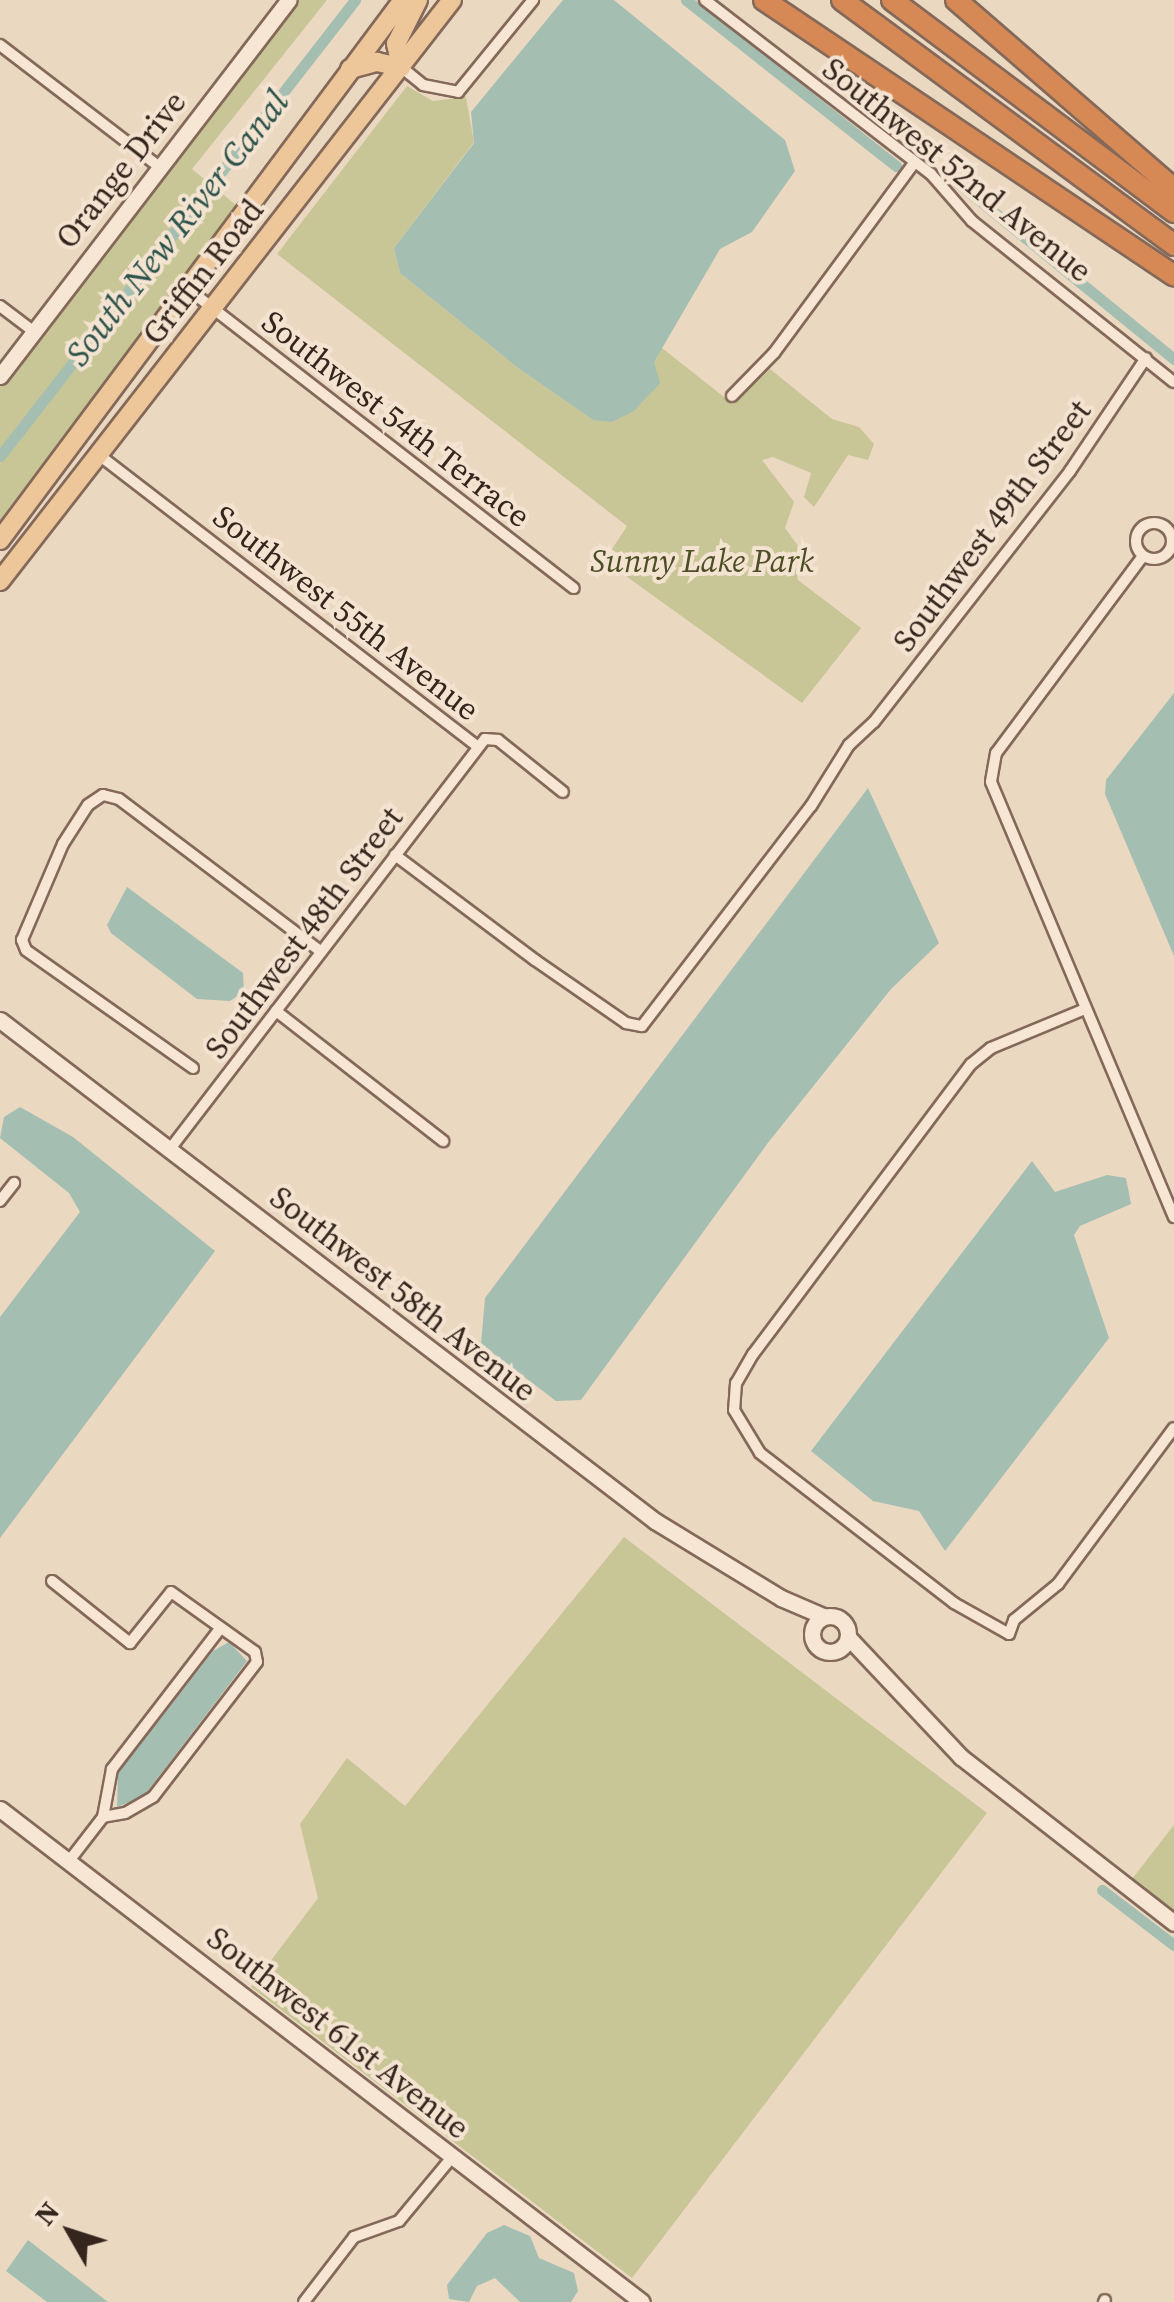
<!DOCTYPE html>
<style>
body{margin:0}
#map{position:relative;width:1174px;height:2302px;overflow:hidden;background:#ebd8c1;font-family:"Source Serif 4",serif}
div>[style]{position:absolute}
.green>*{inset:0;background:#c8c696}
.water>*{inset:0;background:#a4beb2}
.canal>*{height:11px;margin:-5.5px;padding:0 5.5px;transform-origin:5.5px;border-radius:5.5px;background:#a4beb2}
.roads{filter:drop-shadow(2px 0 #84695a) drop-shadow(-2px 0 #84695a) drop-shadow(0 2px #84695a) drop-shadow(0 -2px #84695a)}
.street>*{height:10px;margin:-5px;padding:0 5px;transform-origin:5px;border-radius:5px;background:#f7e6d4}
.street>.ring{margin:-5px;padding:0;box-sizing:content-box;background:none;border:10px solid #f7e6d4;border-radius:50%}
.secondary>*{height:15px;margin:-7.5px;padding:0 7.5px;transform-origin:7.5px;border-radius:7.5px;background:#f7e6d4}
.secondary>.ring{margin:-7.5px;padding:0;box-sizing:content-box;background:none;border:15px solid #f7e6d4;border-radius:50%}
.primary>*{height:18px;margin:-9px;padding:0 9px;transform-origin:9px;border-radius:9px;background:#edc69a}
.highway>*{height:20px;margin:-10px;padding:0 10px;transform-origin:10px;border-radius:10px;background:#d78955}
span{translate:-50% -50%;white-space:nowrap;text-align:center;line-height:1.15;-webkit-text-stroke:8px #f3e3d0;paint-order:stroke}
.street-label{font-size:32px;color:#34251d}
.park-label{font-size:32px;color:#4c4f25;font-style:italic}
.water-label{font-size:35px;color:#2d534b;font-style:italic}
.north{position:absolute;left:20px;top:2182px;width:100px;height:100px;-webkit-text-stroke:8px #f3e3d0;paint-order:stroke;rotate:309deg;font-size:28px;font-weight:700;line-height:40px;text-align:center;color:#34251d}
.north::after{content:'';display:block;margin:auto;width:35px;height:45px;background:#34251d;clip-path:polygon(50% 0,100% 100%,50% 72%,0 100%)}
</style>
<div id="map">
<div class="green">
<div style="clip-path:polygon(296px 0,327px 0,192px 169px,236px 205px,0 521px,0 386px)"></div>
<div style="clip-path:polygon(407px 86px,433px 101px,466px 97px,474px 142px,394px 248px,400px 273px,518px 368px,593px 420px,662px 348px,733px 404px,770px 369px,832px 419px,859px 427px,874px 444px,868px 460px,848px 455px,814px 507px,804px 497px,811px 473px,773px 457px,762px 460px,794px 502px,785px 528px,801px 550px,794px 560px,798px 580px,861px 628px,802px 703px,623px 574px,630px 563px,612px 549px,627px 526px,277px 254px)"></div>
<div style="clip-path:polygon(624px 1537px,987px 1813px,632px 2278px,251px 1987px,318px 1898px,300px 1824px,347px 1758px,405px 1806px)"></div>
<div style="clip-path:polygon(1174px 1825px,1174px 1911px,1132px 1879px)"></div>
</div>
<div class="water">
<div style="clip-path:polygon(563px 0,614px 0,785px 140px,795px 171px,752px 232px,720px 249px,654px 362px,660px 383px,634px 411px,612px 422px,593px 420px,518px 368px,400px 273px,394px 248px,474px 143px,471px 112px)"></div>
<div style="clip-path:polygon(1174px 693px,1174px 956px,1105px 794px,1106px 780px)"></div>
<div style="clip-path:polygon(868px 788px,939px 943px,891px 989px,767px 1144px,581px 1400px,556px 1401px,481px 1344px,485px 1298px)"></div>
<div style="clip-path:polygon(127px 887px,243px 973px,244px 992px,230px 1001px,197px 999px,111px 933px,107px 925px)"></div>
<div style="clip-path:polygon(20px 1107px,73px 1137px,215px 1251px,0 1538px,0 1317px,80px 1212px,69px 1193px,0 1138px,4px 1117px)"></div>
<div style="clip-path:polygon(1032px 1161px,1055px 1192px,1107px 1175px,1126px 1178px,1131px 1204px,1080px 1226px,1074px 1235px,1109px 1338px,945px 1551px,919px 1511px,873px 1501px,811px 1451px)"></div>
<div style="clip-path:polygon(229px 1642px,247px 1661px,144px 1796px,117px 1807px,118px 1773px,213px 1651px)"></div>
<div style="clip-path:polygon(504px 2225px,530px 2236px,539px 2258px,574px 2273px,578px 2291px,571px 2302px,520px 2302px,495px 2278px,477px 2286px,469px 2302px,449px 2299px,447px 2285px,487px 2233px)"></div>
<div style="clip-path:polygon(28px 2240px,108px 2302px,47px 2302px,6px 2271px)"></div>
</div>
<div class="canal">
<div style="left:686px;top:0;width:268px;rotate:38.3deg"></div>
<div style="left:957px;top:182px;width:280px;rotate:39.2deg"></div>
<div style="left:0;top:456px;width:578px;rotate:-52.1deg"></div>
<div style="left:1102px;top:1890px;width:91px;rotate:37.4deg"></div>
</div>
<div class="roads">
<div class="street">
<div style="left:705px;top:0;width:285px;rotate:37.6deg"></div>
<div style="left:931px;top:174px;width:62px;rotate:48.9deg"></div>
<div style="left:972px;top:221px;width:258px;rotate:38.6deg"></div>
<div style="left:0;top:45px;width:199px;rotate:37.4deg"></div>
<div style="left:401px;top:67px;width:28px;rotate:39deg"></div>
<div style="left:423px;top:85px;width:36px;rotate:11deg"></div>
<div style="left:458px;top:92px;width:119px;rotate:-50.8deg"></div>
<div style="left:188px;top:289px;width:488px;rotate:37.8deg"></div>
<div style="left:0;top:306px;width:41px;rotate:37.1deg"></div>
<div style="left:732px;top:396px;width:60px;rotate:-45.7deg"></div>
<div style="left:774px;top:353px;width:237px;rotate:-53.6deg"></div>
<div style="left:99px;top:455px;width:478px;rotate:37.6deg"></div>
<div class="ring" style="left:1136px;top:523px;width:26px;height:26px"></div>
<div style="left:1143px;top:556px;width:246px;rotate:126.7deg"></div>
<div style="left:996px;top:753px;width:29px;rotate:100deg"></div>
<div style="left:991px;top:782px;width:472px;rotate:67.2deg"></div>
<div style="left:395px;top:855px;width:175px;rotate:36.9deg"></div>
<div style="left:535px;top:960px;width:111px;rotate:34.7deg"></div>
<div style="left:626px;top:1023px;width:16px;rotate:11deg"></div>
<div style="left:642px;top:1026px;width:277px;rotate:-52.5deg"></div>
<div style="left:811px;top:806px;width:72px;rotate:-58.1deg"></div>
<div style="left:849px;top:745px;width:34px;rotate:-43deg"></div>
<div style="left:874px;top:722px;width:318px;rotate:-52deg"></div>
<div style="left:1070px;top:471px;width:136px;rotate:-56.1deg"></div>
<div style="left:1085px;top:1009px;width:102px;rotate:157.5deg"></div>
<div style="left:991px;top:1048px;width:26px;rotate:141deg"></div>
<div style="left:971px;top:1064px;width:363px;rotate:126.9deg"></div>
<div style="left:753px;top:1354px;width:34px;rotate:120deg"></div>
<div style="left:736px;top:1383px;width:27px;rotate:94deg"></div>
<div style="left:734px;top:1410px;width:50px;rotate:58.8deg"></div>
<div style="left:760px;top:1453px;width:245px;rotate:37.7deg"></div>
<div style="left:954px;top:1603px;width:63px;rotate:29.4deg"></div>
<div style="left:1009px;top:1634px;width:15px;rotate:-70deg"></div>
<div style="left:1014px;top:1620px;width:57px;rotate:-39.3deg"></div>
<div style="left:1058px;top:1584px;width:194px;rotate:-53.4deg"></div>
<div style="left:276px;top:1011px;width:212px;rotate:37.9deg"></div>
<div style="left:193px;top:1068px;width:204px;rotate:-144.8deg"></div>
<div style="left:26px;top:950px;width:11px;rotate:-112deg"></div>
<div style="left:22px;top:940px;width:104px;rotate:-66.9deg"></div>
<div style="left:63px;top:844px;width:46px;rotate:-57.3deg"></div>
<div style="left:88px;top:805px;width:18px;rotate:-34deg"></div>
<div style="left:103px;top:795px;width:16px;rotate:14deg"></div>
<div style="left:119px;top:799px;width:253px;rotate:37.1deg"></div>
<div style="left:170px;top:1149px;width:517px;rotate:-52.47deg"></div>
<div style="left:485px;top:739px;width:13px;rotate:4deg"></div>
<div style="left:498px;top:740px;width:83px;rotate:38.7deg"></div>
<div style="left:0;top:1201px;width:23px;rotate:-52deg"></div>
<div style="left:52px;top:1581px;width:100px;rotate:38.5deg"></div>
<div style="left:130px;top:1643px;width:65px;rotate:-51.2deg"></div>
<div style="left:171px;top:1592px;width:103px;rotate:35.5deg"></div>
<div style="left:255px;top:1652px;width:10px;rotate:79deg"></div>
<div style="left:257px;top:1662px;width:170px;rotate:127.6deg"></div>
<div style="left:153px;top:1797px;width:32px;rotate:150deg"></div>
<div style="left:125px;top:1813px;width:22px;rotate:170deg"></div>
<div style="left:69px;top:1861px;width:56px;rotate:-52.3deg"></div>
<div style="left:103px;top:1817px;width:49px;rotate:-79.4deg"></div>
<div style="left:112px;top:1769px;width:175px;rotate:-52.4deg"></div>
<div style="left:304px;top:2302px;width:82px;rotate:-52.4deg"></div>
<div style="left:354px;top:2237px;width:48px;rotate:-19.6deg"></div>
<div style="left:399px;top:2221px;width:85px;rotate:-50.3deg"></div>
<div style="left:1104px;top:2302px;width:2px;rotate:-63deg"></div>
</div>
<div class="secondary">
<div style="left:0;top:376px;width:474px;rotate:-52.5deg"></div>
<div style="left:0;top:1020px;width:825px;rotate:37.41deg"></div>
<div style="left:655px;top:1521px;width:148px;rotate:31.4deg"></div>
<div style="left:781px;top:1598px;width:46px;rotate:23.2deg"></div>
<div class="ring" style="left:812px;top:1616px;width:21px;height:21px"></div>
<div style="left:848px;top:1637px;width:165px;rotate:46.7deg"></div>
<div style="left:961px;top:1757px;width:270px;rotate:37.9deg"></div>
<div style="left:0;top:1809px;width:809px;rotate:37.52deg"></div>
</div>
<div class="primary">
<div style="left:401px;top:67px;width:24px;rotate:-102deg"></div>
<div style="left:396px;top:44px;width:49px;rotate:-63.4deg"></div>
<div style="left:350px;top:69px;width:28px;rotate:-15deg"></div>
<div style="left:377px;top:62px;width:25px;rotate:12deg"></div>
<div style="left:0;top:540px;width:674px;rotate:-53.27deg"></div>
<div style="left:0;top:581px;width:736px;rotate:-52.12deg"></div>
</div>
<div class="highway">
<div style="left:764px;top:0;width:494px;rotate:33.9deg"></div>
<div style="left:842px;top:0;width:413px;rotate:36.4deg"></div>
<div style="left:892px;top:0;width:353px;rotate:36.9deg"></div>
<div style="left:956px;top:0;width:289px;rotate:40.9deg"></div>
</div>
</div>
<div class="street-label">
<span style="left:121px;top:170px;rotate:-52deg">Orange Drive</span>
<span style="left:957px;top:170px;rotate:39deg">Southwest 52nd Avenue</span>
<span style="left:203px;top:272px;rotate:-52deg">Griffin Road</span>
<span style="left:396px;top:419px;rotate:38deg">Southwest 54th Terrace</span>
<span style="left:992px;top:526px;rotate:-53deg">Southwest 49th Street</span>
<span style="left:346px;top:613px;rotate:38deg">Southwest 55th Avenue</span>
<span style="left:304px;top:933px;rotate:-53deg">Southwest 48th Street</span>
<span style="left:403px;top:1294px;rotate:38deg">Southwest 58th Avenue</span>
<span style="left:338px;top:2033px;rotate:38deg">Southwest 61st Avenue</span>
</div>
<div class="park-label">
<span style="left:702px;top:561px">Sunny Lake Park</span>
</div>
<div class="water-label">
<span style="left:177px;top:228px;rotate:-52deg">South New River Canal</span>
</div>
<div class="north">N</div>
</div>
